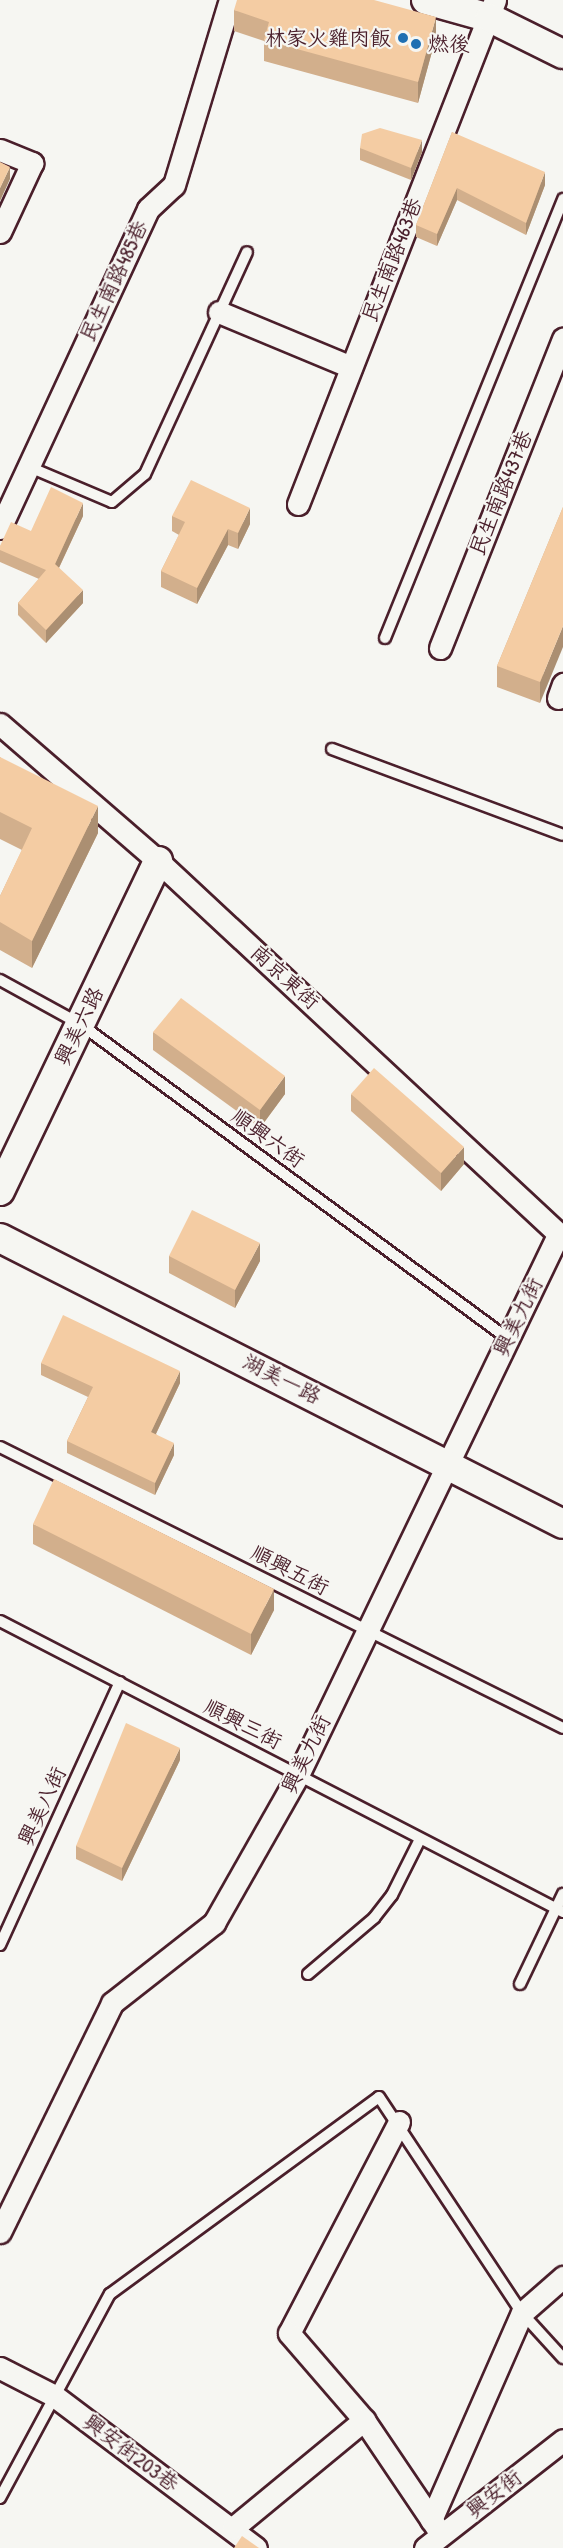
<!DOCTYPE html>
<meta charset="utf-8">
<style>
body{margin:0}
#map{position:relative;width:563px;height:2548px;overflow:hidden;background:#f6f6f2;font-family:"Patrick Hand","LXGW WenKai TC",sans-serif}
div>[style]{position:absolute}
.roads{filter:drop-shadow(2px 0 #4a1f2b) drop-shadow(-2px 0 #4a1f2b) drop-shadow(0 2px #4a1f2b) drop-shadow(0 -2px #4a1f2b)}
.lane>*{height:10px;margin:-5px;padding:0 5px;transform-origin:5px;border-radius:5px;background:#f6f6f2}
.street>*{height:21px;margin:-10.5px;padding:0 10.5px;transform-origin:10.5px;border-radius:10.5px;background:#f6f6f2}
.secondary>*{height:28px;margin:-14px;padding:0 14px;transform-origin:14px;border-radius:14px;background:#f6f6f2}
.wall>*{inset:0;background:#d2af8c}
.shaded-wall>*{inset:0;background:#ab8f72}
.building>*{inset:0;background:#f4cca3}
.dots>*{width:16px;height:16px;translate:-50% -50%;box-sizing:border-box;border:3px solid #f6f6f2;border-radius:50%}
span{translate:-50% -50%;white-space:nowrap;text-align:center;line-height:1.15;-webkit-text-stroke:4.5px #f6f6f2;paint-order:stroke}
.poi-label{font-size:21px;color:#4a1f2b}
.right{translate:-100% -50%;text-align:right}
.left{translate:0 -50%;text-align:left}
.street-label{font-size:21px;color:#4a1f2b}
</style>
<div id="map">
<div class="roads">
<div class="lane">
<div style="left:27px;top:466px;width:92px;rotate:23deg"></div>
<div style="left:112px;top:502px;width:43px;rotate:-40.3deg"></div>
<div style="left:145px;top:474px;width:244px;rotate:-65.3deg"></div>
<div style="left:385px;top:638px;width:474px;rotate:-67.9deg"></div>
<div style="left:332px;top:749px;width:246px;rotate:20.4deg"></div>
<div style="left:0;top:980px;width:91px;rotate:28.8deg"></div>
<div style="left:80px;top:1024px;width:530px;rotate:36.33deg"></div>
<div style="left:0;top:1447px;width:629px;rotate:26.52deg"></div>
<div style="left:0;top:1621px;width:634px;rotate:27.33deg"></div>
<div style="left:0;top:1945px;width:289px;rotate:-65.5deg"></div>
<div style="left:308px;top:1974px;width:87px;rotate:-40.3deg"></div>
<div style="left:374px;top:1918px;width:29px;rotate:-52deg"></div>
<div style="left:392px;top:1895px;width:63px;rotate:-63.4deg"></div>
<div style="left:520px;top:1984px;width:100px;rotate:-64.5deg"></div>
<div style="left:0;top:2498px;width:232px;rotate:-61.7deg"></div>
<div style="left:110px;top:2294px;width:333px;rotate:-36.2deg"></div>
<div style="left:379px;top:2097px;width:259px;rotate:56.5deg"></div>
<div style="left:522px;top:2313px;width:61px;rotate:47.7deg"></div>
</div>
<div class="street">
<div style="left:0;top:150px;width:35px;rotate:22deg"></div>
<div style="left:32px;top:163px;width:76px;rotate:114.9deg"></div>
<div style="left:219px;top:312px;width:143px;rotate:22.6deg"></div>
<div style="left:298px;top:504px;width:541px;rotate:-68.65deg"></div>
<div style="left:0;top:528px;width:352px;rotate:-65.1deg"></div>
<div style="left:148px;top:209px;width:35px;rotate:-43deg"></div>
<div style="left:174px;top:185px;width:193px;rotate:-73.2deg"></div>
<div style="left:440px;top:648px;width:333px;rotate:-68.3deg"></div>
<div style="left:558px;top:698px;width:15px;rotate:-70deg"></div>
<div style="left:0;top:724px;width:209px;rotate:40.9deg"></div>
<div style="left:158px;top:861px;width:553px;rotate:42.95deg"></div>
<div style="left:399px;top:2122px;width:238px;rotate:117.5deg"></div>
<div style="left:289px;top:2333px;width:115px;rotate:49.2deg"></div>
<div style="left:364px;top:2420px;width:138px;rotate:56deg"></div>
<div style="left:0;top:2232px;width:255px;rotate:-63.9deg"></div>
<div style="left:112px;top:2003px;width:130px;rotate:-38.1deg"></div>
<div style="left:214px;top:1923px;width:170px;rotate:-60.4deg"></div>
<div style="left:298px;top:1775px;width:599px;rotate:-64.29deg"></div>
<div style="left:0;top:2368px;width:59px;rotate:27deg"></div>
<div style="left:53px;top:2395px;width:254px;rotate:37deg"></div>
<div style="left:431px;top:2520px;width:226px;rotate:-66.3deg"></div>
<div style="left:522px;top:2313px;width:55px;rotate:-41.3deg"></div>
<div style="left:233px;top:2528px;width:170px;rotate:-39.5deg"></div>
<div style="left:425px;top:2548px;width:175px;rotate:-38deg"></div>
</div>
<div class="secondary">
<div style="left:426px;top:0;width:66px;rotate:15.7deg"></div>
<div style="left:490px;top:18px;width:81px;rotate:26.3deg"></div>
<div style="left:0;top:1191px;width:366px;rotate:-64.4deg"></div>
<div style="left:0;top:1238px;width:631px;rotate:26.93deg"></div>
</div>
</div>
<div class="wall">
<div style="clip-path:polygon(234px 10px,436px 37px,418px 103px,264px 61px,264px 41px,234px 31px)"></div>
<div style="clip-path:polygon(452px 132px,545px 185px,526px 235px,457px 200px,437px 246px,416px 237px,416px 225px)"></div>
<div style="clip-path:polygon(360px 148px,422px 152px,411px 180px,360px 160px)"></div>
<div style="clip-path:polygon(563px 507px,540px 703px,497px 687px,497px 666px)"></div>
<div style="clip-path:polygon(83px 516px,59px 568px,83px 603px,46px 643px,18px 615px,18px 603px,39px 579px,0 562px,0 546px,31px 531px)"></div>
<div style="clip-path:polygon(172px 516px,250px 524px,238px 549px,228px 545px,197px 604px,161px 587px,161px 571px,179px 535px,172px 531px)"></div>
<div style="clip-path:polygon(0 757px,98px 833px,32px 968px,0 950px,0 896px,22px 850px,0 839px)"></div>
<div style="clip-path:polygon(153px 1032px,285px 1094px,260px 1128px,153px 1050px)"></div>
<div style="clip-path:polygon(351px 1094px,464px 1164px,441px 1191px,351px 1111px)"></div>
<div style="clip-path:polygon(169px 1256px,260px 1261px,235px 1308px,169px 1273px)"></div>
<div style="clip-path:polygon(41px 1363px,180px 1383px,156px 1434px,174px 1455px,155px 1495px,67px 1453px,67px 1441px,88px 1397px,41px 1375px)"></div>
<div style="clip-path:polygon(33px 1524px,274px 1610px,251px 1655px,33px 1544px)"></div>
<div style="clip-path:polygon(180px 1760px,122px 1881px,76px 1859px,76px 1846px)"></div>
</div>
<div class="shaded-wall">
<div style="clip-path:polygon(436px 17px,436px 37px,418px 103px,418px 82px)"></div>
<div style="clip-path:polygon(422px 140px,422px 152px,411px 180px,411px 168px)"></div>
<div style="clip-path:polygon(10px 167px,10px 179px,0 201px,0 188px)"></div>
<div style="clip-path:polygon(545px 172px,545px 185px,526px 235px,526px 223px)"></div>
<div style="clip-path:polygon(457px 188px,457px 200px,437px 246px,437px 234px)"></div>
<div style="clip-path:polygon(83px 503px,83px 516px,55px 576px,55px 564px)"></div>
<div style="clip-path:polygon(250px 508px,250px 524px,238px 549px,238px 533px)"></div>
<div style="clip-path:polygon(228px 529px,228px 545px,197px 604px,197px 588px)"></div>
<div style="clip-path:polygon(83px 590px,83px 603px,46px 643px,46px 630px)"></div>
<div style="clip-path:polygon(563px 626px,563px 647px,540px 703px,540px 682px)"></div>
<div style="clip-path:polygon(98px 806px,98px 833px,32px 968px,32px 941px)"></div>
<div style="clip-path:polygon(285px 1076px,285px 1094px,260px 1128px,260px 1110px)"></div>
<div style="clip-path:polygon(464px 1147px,464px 1164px,441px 1191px,441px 1173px)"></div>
<div style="clip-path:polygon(260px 1243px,260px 1261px,235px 1308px,235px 1290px)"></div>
<div style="clip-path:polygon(180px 1371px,180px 1383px,151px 1444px,151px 1432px)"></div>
<div style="clip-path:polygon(174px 1443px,174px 1455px,155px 1495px,155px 1483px)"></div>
<div style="clip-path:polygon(274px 1589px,274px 1610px,251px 1655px,251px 1634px)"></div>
<div style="clip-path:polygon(180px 1748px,180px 1760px,122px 1881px,122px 1868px)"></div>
</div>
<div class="building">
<div style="clip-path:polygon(237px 0,374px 0,436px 17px,418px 82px,264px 40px,269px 22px,234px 10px)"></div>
<div style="clip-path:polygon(380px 128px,422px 140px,411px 168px,360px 148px,362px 134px)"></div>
<div style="clip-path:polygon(452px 132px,545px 172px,526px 223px,457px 188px,437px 234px,416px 225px)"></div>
<div style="clip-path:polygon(0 162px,10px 167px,0 188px)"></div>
<div style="clip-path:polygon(191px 480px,250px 508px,238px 533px,228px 529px,197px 588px,161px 571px,185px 522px,172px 516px)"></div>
<div style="clip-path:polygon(51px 487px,83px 503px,55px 564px,83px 590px,46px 630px,18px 603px,46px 570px,0 550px,0 546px,11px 522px,31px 531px)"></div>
<div style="clip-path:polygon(563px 507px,563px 626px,540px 682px,497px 666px)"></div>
<div style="clip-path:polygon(0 757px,98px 806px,32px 941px,0 922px,0 896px,32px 828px,0 812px)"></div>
<div style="clip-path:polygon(181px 998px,285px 1076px,260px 1110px,153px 1032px)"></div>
<div style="clip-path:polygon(374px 1068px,464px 1147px,441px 1173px,351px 1094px)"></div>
<div style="clip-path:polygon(192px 1210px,260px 1243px,235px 1290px,169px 1256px)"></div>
<div style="clip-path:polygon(63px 1315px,180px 1371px,151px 1432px,174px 1443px,155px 1483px,67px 1441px,93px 1387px,41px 1363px)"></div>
<div style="clip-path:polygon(54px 1479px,274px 1589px,251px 1634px,33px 1524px)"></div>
<div style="clip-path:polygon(126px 1723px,180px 1748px,122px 1868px,76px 1846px)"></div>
<div style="clip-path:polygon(242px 2536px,259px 2548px,234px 2548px)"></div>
</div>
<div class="dots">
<div style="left:403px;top:38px;background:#1f6fb2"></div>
<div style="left:416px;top:44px;background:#1f6fb2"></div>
</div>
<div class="poi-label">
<span class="right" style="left:391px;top:38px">林家火雞肉飯</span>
<span class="left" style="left:428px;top:44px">燃後</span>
</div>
<div class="street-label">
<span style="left:392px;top:260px;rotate:-69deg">民生南路463巷</span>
<span style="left:114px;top:281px;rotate:-65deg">民生南路485巷</span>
<span style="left:501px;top:493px;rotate:-68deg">民生南路437巷</span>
<span style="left:285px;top:977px;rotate:42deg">南京東街</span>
<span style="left:79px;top:1026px;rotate:-64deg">興美六路</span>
<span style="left:268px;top:1138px;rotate:36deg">順興六街</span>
<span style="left:518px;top:1317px;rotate:-64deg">興美九街</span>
<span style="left:282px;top:1379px;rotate:27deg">湖美一路</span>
<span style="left:290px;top:1570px;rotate:27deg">順興五街</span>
<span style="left:243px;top:1724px;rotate:27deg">順興三街</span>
<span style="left:306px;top:1754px;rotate:-64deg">興美九街</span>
<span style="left:42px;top:1806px;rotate:-65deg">興美八街</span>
<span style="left:131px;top:2453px;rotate:37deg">興安街203巷</span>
<span style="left:494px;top:2494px;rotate:-38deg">興安街</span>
</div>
</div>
